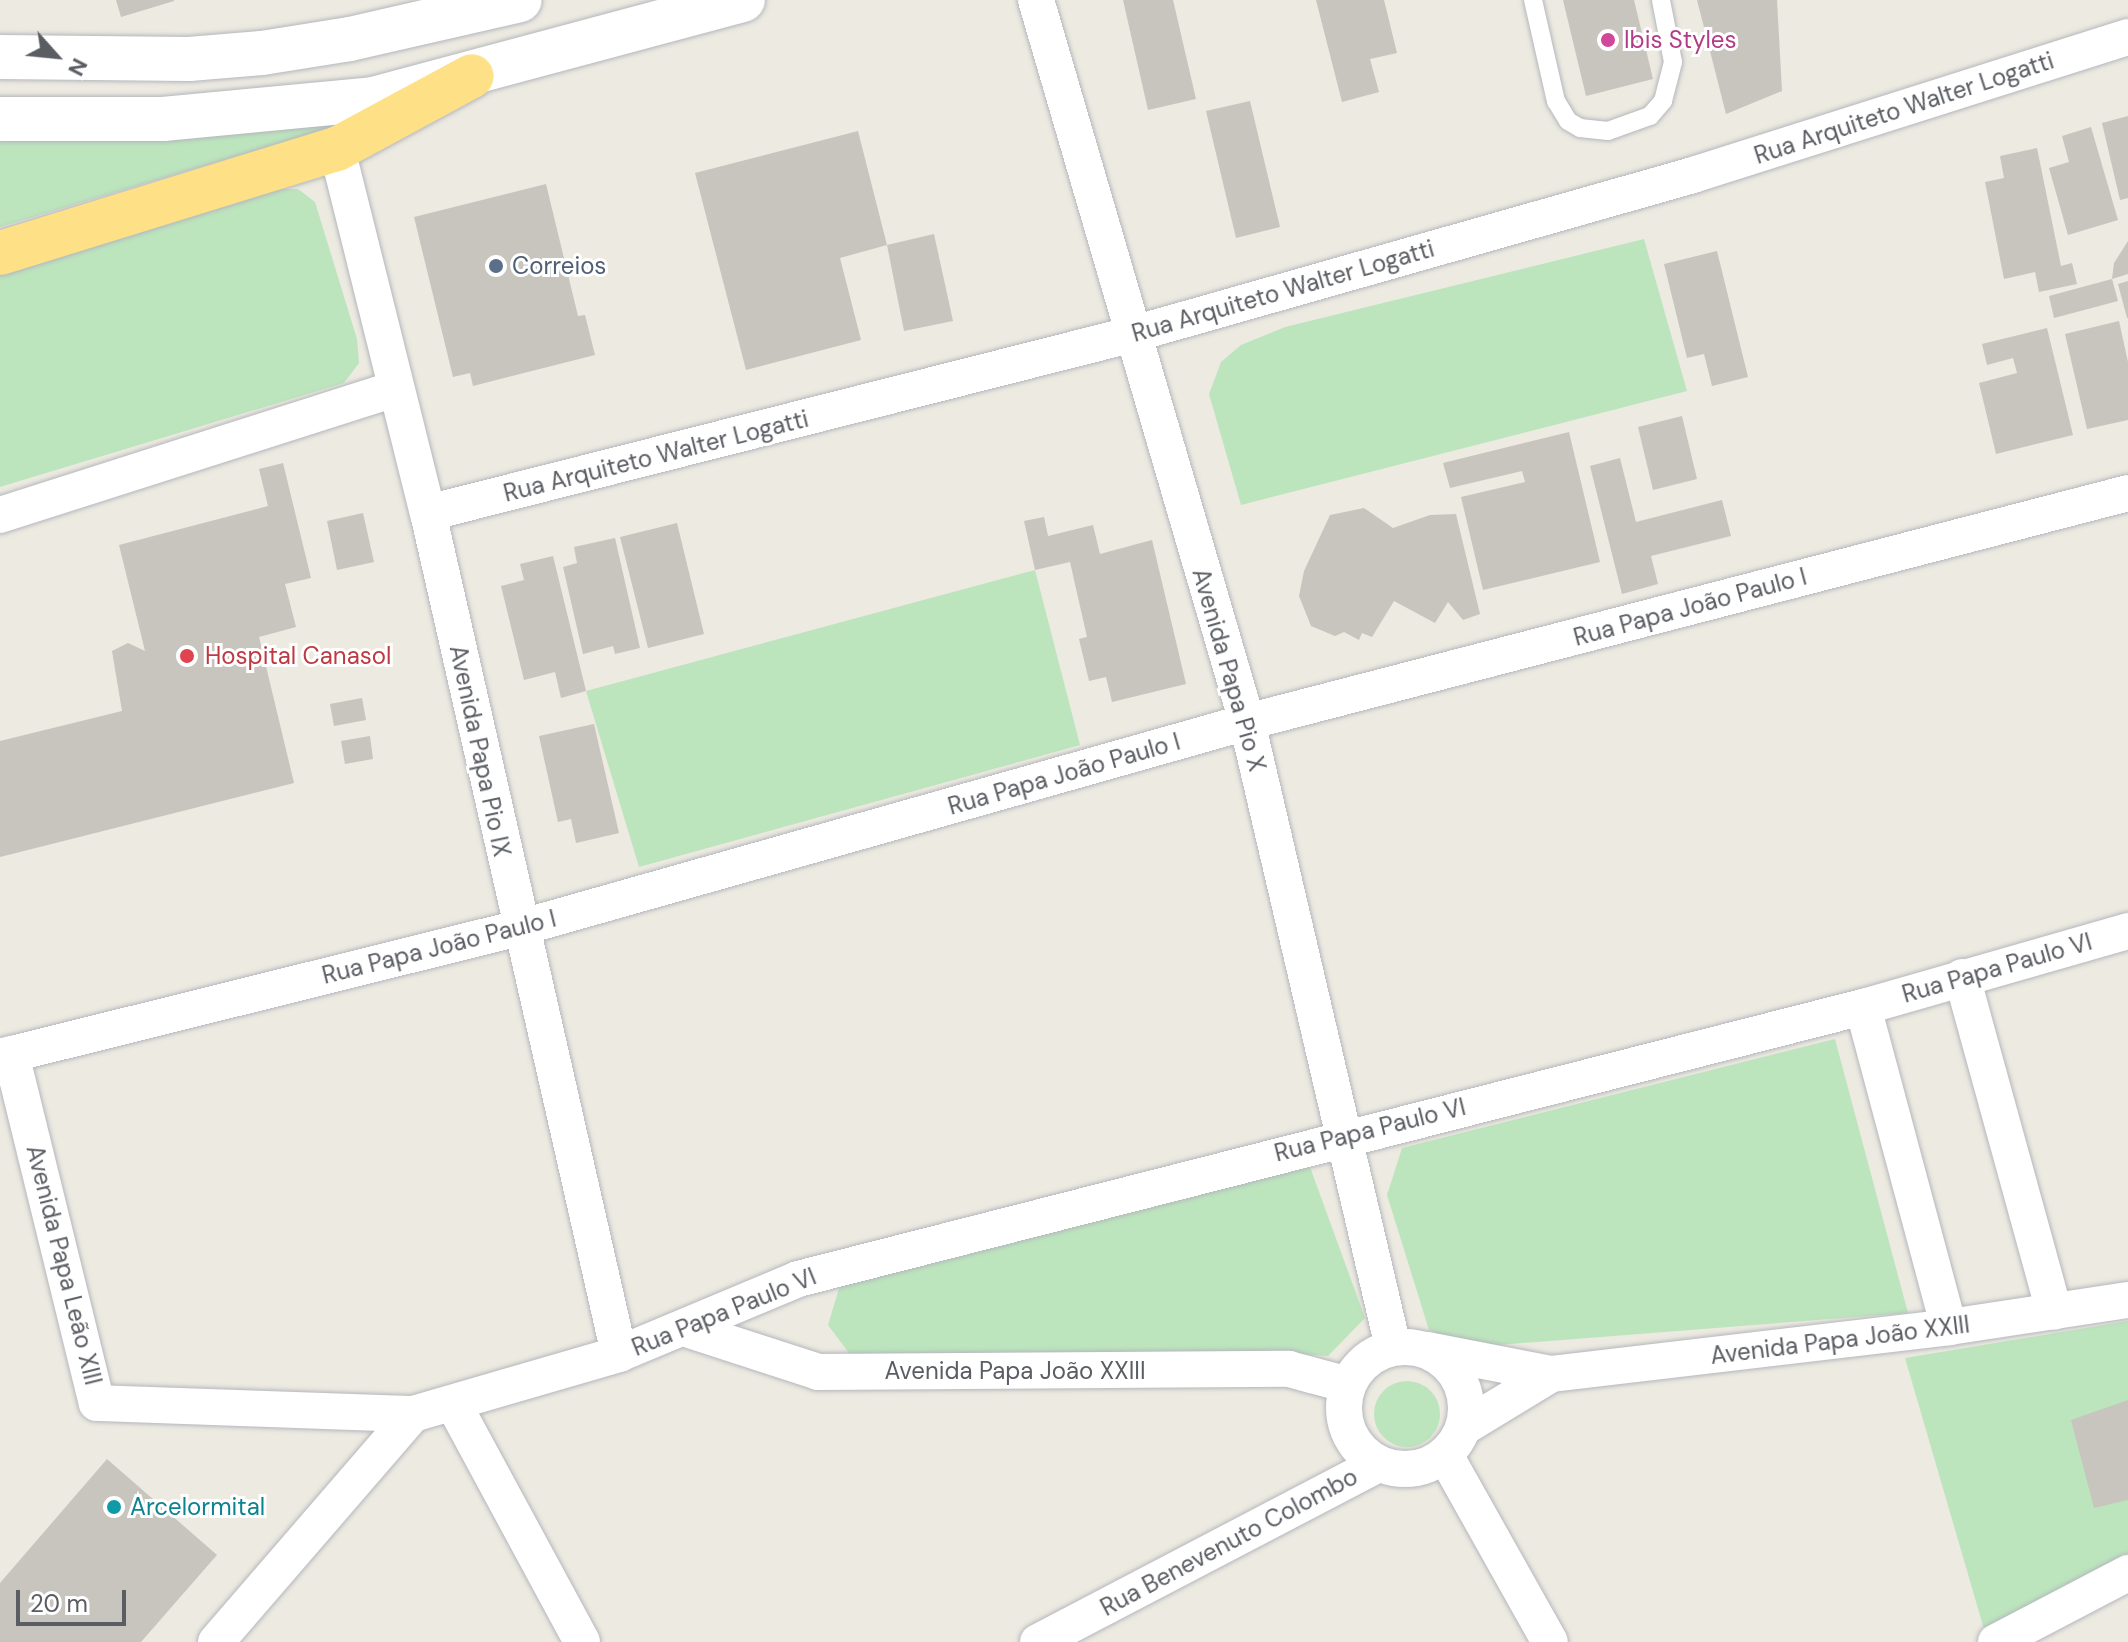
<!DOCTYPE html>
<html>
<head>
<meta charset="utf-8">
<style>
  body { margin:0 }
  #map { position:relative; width:2128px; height:1642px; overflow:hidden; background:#edeae1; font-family:"DM Sans",sans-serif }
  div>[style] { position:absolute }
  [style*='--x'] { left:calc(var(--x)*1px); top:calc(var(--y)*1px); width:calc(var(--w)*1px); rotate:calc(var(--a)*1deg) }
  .green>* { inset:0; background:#bce5bd }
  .round { border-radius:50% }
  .building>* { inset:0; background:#c8c4be }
  .roads { filter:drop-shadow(0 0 2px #b4b7bc) drop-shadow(0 0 2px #b4b7bc) }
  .service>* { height:18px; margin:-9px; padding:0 9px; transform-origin:9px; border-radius:9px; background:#fff }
  .minor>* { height:36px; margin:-18px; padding:0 18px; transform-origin:18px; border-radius:18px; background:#fff }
  .minor>.ring { margin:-18px; padding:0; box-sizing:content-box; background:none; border:36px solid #fff; border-radius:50% }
  .secondary>* { height:44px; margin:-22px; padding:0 22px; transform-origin:22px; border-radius:22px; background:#fff }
  .motorway>* { height:44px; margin:-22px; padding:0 22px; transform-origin:22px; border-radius:22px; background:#fee087 }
  .dots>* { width:22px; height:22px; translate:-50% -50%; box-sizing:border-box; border:4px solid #fff; border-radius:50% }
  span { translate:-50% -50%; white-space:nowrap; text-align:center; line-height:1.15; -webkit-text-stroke:6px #fff; paint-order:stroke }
  .hotel-label { font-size:24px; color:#b23c85 }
  .left { translate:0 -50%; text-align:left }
  .street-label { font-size:24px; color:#5a5d62 }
  .service-label { font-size:24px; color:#4e5e75 }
  .health-label { font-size:24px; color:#be3a42 }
  .culture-label { font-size:24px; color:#0d838f }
  .north { position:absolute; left:16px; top:16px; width:80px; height:80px; -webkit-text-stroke:6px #fff; paint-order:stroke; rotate:117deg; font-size:22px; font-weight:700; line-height:32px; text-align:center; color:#5a5d62 }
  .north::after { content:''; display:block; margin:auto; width:28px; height:36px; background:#5a5d62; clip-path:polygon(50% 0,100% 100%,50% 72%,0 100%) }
  .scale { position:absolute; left:16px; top:1590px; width:110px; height:36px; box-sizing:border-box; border:4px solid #5a5d62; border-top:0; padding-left:10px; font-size:24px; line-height:28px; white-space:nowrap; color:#5a5d62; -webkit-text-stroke:6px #fff; paint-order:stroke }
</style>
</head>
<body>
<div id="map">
  <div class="green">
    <div style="clip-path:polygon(372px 116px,163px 178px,0 227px,0 131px)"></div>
    <div style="clip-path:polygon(269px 189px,298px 189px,315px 202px,357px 339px,359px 363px,344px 383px,0 487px,0 266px)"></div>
    <div style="clip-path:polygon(1644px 239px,1687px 391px,1241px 505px,1209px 394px,1221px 362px,1241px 345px,1285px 327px)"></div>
    <div style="clip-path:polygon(1035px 570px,1080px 745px,639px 867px,586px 691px)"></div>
    <div style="clip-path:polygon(1835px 1039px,1908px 1313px,1471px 1347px,1429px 1330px,1387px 1195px,1402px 1148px)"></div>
    <div style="clip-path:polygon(1310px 1167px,1365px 1318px,1328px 1356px,1265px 1351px,857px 1364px,828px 1325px,840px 1285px)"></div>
    <div style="clip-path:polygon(2128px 1321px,2128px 1559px,1986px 1636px,1905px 1358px)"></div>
    <div class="round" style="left:1374px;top:1381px;width:66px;height:66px"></div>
  </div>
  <div class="building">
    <div style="clip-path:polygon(116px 0,174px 0,174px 1px,121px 17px)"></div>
    <div style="clip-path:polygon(1123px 0,1173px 0,1196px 99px,1148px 110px)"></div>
    <div style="clip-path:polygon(1316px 0,1384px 0,1397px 53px,1370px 59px,1379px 92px,1342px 102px)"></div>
    <div style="clip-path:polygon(1563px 0,1634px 0,1653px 79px,1586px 96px)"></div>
    <div style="clip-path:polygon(1697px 0,1777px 0,1782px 91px,1726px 114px)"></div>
    <div style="clip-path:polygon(1250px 101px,1280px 227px,1236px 238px,1206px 111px)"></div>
    <div style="clip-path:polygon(2128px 116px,2128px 198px,2120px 200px,2102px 123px)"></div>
    <div style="clip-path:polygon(2091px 127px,2118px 220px,2068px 235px,2049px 168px,2069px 162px,2062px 136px)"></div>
    <div style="clip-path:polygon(858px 131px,887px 245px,840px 258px,861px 340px,746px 370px,695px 173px)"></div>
    <div style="clip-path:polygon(2037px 148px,2061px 266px,2072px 263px,2077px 284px,2039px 292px,2035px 272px,2004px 279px,1985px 182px,2004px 178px,2000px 156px)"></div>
    <div style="clip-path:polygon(546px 184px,578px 316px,585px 315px,595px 355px,473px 386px,470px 373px,453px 377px,414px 217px)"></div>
    <div style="clip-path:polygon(934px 234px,953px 321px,904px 331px,887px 245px)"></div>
    <div style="clip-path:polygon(2128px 241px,2128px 274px,2112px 279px,2118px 301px,2054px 318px,2049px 296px,2112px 279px,2114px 263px)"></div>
    <div style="clip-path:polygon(1717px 251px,1748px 377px,1712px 386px,1704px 354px,1687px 358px,1664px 264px)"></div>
    <div style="clip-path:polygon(2128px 281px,2128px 318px,2127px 318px,2118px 284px)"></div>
    <div style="clip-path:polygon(2119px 321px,2128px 362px,2128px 420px,2087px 429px,2065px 334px)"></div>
    <div style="clip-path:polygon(2047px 328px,2073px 435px,1996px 454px,1979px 383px,2017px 373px,2013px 358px,1987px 365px,1982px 344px)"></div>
    <div style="clip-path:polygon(1682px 416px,1697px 479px,1653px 490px,1638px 427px)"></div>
    <div style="clip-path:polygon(1569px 432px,1600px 562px,1483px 590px,1461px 497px,1525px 482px,1522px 471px,1450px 488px,1443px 463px)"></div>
    <div style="clip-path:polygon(1620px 458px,1636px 522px,1722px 500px,1731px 536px,1651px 556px,1658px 584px,1622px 594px,1590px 466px)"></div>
    <div style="clip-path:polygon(283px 463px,311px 578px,285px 584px,296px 627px,259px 637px,294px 783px,0 857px,0 741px,122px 711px,112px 651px,128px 643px,145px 651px,119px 545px,268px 506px,259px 469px)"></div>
    <div style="clip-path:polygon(1364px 508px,1393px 528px,1430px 515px,1456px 514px,1480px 614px,1463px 620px,1448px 602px,1435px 623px,1394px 601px,1372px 637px,1362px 633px,1359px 640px,1344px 632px,1335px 636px,1311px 626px,1299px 596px,1304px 571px,1330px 515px)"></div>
    <div style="clip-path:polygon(363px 513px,374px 562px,337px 570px,327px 521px)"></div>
    <div style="clip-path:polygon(1044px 517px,1048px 536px,1093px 525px,1100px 554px,1152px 540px,1186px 684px,1112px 702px,1106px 677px,1089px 681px,1079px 639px,1087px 637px,1070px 562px,1035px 570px,1024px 521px)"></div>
    <div style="clip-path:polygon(677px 523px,704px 634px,648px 648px,620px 537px)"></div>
    <div style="clip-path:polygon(615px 538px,640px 648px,615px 654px,613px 646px,583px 654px,563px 567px,577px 563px,574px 547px)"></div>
    <div style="clip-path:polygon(553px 556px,586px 691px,561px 698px,555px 672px,524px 680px,501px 586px,524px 580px,520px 564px)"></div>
    <div style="clip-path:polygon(362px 698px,366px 720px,334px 726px,330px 704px)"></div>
    <div style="clip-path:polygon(594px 724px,619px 833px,576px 843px,571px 819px,558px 822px,539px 736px)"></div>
    <div style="clip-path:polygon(370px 736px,373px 759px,345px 764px,341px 741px)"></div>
    <div style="clip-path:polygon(2128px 1400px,2128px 1500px,2094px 1508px,2071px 1420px)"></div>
    <div style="clip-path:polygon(107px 1459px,217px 1555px,141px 1642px,0 1642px,0 1583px)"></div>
  </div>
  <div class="roads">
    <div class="service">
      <div style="--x:1533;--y:0;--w:104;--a:77.2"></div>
      <div style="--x:1556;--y:101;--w:23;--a:59"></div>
      <div style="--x:1568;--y:121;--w:14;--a:30"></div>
      <div style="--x:1580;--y:128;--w:28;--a:6"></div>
      <div style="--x:1608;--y:131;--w:45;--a:-19.7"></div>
      <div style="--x:1650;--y:116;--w:20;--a:-49"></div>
      <div style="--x:1663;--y:101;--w:40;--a:-75.6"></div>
      <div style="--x:1673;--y:62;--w:63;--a:-101"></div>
    </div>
    <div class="minor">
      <div style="--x:1036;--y:0;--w:752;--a:73.71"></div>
      <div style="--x:1247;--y:722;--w:642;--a:76.85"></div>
      <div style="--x:337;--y:149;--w:375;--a:76"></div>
      <div style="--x:428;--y:513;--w:862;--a:77.2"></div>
      <div style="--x:428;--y:513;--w:724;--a:-14.23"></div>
      <div style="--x:1130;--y:335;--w:585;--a:-15.86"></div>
      <div style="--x:1693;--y:175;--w:456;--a:-17.6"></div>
      <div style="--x:0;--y:515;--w:414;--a:-17.7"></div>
      <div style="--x:1962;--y:977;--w:347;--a:74.6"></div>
      <div style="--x:1863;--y:1007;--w:331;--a:75"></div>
      <div style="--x:11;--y:1054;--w:359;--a:76.2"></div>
      <div style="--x:97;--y:1403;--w:316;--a:2"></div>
      <div style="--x:413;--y:1414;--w:215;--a:-16.2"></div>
      <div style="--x:619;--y:1354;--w:194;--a:-22.7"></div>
      <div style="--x:798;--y:1279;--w:1099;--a:-14.33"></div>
      <div style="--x:1863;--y:1007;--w:276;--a:-16"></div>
      <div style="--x:0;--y:1057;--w:535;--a:-13.96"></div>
      <div style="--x:519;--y:928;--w:757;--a:-15.8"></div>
      <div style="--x:1247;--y:722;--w:910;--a:-14.57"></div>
      <div style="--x:686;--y:1329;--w:139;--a:18"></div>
      <div style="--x:818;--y:1372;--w:471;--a:-0.4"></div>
      <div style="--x:1289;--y:1369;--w:61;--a:15.2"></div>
      <div class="ring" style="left:1344px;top:1347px;width:86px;height:86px"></div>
      <div style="--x:1427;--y:1350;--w:126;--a:11"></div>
      <div style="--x:1551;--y:1374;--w:401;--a:-6.7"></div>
      <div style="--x:1949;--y:1327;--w:181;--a:-8.6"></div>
      <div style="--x:454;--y:1405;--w:269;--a:61.6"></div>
      <div style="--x:1464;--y:1427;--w:102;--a:-31.3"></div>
      <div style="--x:1445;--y:1455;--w:214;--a:60.7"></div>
      <div style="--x:216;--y:1642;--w:301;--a:-49.2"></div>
      <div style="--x:1038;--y:1642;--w:384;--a:-27.6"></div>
      <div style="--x:1996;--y:1642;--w:149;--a:-27.6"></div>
    </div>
    <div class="secondary">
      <div style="--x:0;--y:57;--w:189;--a:0.6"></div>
      <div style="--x:189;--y:59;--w:73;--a:-4.7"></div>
      <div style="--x:262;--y:53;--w:89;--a:-9"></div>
      <div style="--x:350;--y:39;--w:174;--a:-12.9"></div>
      <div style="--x:0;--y:119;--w:163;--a:0"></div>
      <div style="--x:163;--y:119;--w:211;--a:-5.4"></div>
      <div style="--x:373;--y:99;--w:383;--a:-15"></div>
    </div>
    <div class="motorway">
      <div style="--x:0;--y:253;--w:353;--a:-17.2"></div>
      <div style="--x:337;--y:149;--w:153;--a:-28.4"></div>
    </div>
  </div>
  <div class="dots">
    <div style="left:1608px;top:40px;background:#d1479c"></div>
    <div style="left:496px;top:266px;background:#5c6f8a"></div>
    <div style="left:187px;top:656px;background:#e0444e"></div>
    <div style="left:114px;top:1507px;background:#0f9aa8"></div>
  </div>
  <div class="hotel-label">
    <span class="left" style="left:1624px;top:40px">Ibis Styles</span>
  </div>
  <div class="street-label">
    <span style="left:1904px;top:108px;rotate:-18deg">Rua Arquiteto Walter Logatti</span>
    <span style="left:1283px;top:291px;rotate:-16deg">Rua Arquiteto Walter Logatti</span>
    <span style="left:656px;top:456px;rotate:-14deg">Rua Arquiteto Walter Logatti</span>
    <span style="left:1690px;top:607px;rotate:-15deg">Rua Papa João Paulo I</span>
    <span style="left:1229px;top:670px;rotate:74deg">Avenida Papa Pio X</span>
    <span style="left:480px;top:751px;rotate:78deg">Avenida Papa Pio IX</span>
    <span style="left:1064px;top:774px;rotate:-16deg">Rua Papa João Paulo I</span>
    <span style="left:439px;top:947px;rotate:-14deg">Rua Papa João Paulo I</span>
    <span style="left:1997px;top:968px;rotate:-16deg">Rua Papa Paulo VI</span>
    <span style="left:1370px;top:1130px;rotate:-14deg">Rua Papa Paulo VI</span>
    <span style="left:64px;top:1265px;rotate:76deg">Avenida Papa Leão XIII</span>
    <span style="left:724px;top:1312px;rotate:-22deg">Rua Papa Paulo VI</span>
    <span style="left:1840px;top:1340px;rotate:-7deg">Avenida Papa João XXIII</span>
    <span style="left:1015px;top:1371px">Avenida Papa João XXIII</span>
    <span style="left:1229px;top:1542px;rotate:-28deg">Rua Benevenuto Colombo</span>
  </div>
  <div class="service-label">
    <span class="left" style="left:512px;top:266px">Correios</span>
  </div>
  <div class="health-label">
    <span class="left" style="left:205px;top:656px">Hospital Canasol</span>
  </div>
  <div class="culture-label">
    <span class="left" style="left:130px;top:1507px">Arcelormital</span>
  </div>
  <div class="north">N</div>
  <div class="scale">20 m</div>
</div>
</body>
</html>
